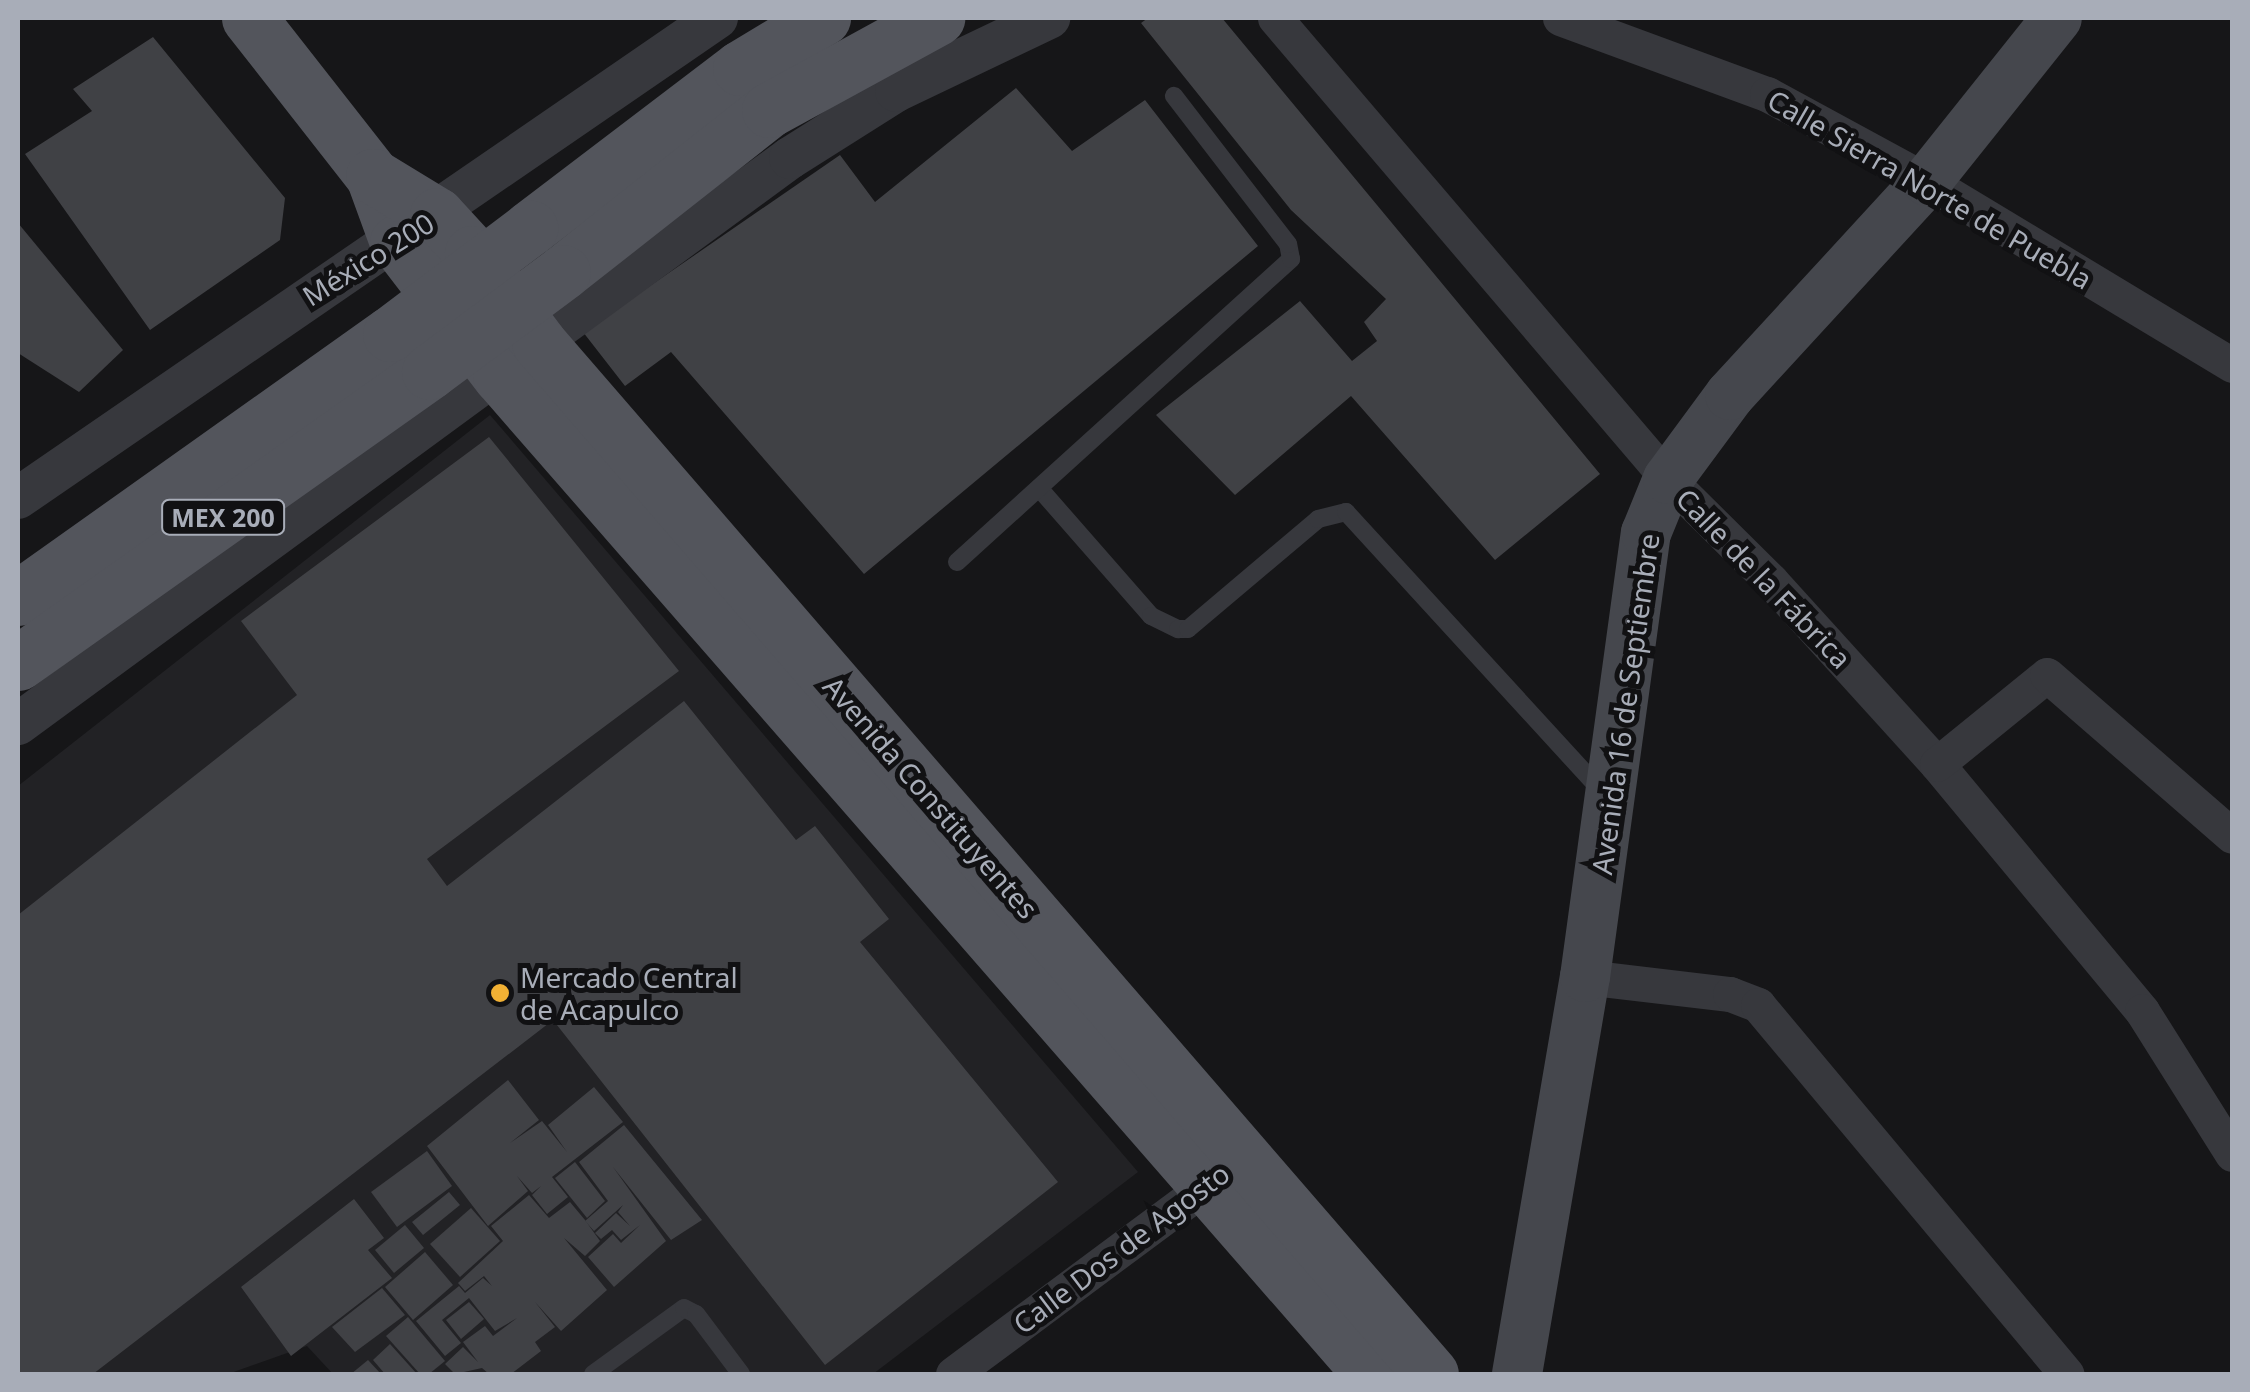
<!DOCTYPE html>
<html>
<head>
<meta charset="utf-8">
<style>
  body { margin:0 }
  #map { position:relative; width:2250px; height:1392px; overflow:hidden; background:#161618; font-family:"Noto Sans",sans-serif }
  div>[style] { position:absolute }
  [style*='--x'] { left:calc(var(--x)*1px); top:calc(var(--y)*1px); width:calc(var(--w)*1px); rotate:calc(var(--a)*1deg) }
  .built>* { inset:0; background:#222225 }
  .building>* { inset:0; background:#404145 }
  .service>* { height:18px; margin:-9px; padding:0 9px; transform-origin:9px; border-radius:9px; background:#37383d }
  .minor>* { height:35px; margin:-17.5px; padding:0 17.5px; transform-origin:17.5px; border-radius:17.5px; background:#37383d }
  .tertiary>* { height:42px; margin:-21px; padding:0 21px; transform-origin:21px; border-radius:21px; background:#37383d }
  .secondary>* { height:50px; margin:-25px; padding:0 25px; transform-origin:25px; border-radius:25px; background:#45474d }
  .primary>* { height:55px; margin:-27.5px; padding:0 27.5px; transform-origin:27.5px; border-radius:27.5px; background:#53555c }
  .primary-bridge>* { height:55px; margin:-27.5px; padding:0 27.5px; transform-origin:27.5px; border-radius:27.5px; background:#53555c }
  .dots>* { width:28px; height:28px; translate:-50% -50%; box-sizing:border-box; border:5px solid #111113; border-radius:50% }
  span { translate:-50% -50%; white-space:nowrap; text-align:center; line-height:1.15; -webkit-text-stroke:10px #111113; paint-order:stroke }
  .shield-label span { padding:2px 8px; background:#111113; border:2px solid; border-radius:8px; -webkit-text-stroke-width:0 }
  .shield-label { font-size:25px; color:#a8adb8; font-weight:700 }
  .street-label { font-size:28px; color:#a8adb8 }
  .poi-label { font-size:28px; color:#a8adb8 }
  .left { translate:0 -50%; text-align:left }
  .frame { position:absolute; inset:0; border:20px solid #a8adb8; pointer-events:none }
</style>
</head>
<body>
<div id="map">
  <div class="built">
    <div style="clip-path:polygon(490px 415px,1138px 1172px,873px 1374px,333px 1374px,307px 1346px,228px 1374px,18px 1374px,18px 786px)"></div>
  </div>
  <div class="building">
    <div style="clip-path:polygon(1148px 18px,1222px 18px,1600px 474px,1495px 560px,1351px 396px,1235px 495px,1156px 415px,1300px 301px,1352px 361px,1377px 341px,1364px 322px,1386px 299px,1291px 210px,1141px 23px)"></div>
    <div style="clip-path:polygon(153px 37px,285px 198px,280px 240px,150px 330px,25px 154px,92px 111px,73px 89px)"></div>
    <div style="clip-path:polygon(1016px 88px,1072px 151px,1145px 100px,1258px 246px,864px 574px,671px 352px,625px 386px,583px 332px,840px 155px,875px 202px)"></div>
    <div style="clip-path:polygon(18px 223px,123px 350px,79px 392px,18px 353px)"></div>
    <div style="clip-path:polygon(489px 437px,679px 671px,427px 859px,447px 886px,684px 701px,796px 840px,815px 826px,889px 919px,860px 942px,1058px 1182px,825px 1365px,553px 1020px,93px 1374px,18px 1374px,18px 915px,297px 695px,241px 621px)"></div>
    <div style="clip-path:polygon(508px 1080px,539px 1120px,510px 1143px,542px 1121px,567px 1152px,548px 1125px,594px 1087px,623px 1122px,552px 1177px,568px 1197px,547px 1214px,532px 1195px,541px 1186px,532px 1193px,517px 1176px,528px 1191px,488px 1226px,427px 1146px)"></div>
    <div style="clip-path:polygon(624px 1125px,702px 1220px,671px 1240px,613px 1167px,666px 1241px,614px 1287px,588px 1257px,613px 1234px,621px 1243px,640px 1225px,621px 1240px,612px 1230px,601px 1239px,595px 1233px,616px 1213px,630px 1226px,618px 1212px,623px 1205px,594px 1231px,585px 1221px,608px 1201px,579px 1162px)"></div>
    <div style="clip-path:polygon(427px 1151px,452px 1186px,397px 1227px,371px 1192px)"></div>
    <div style="clip-path:polygon(575px 1162px,605px 1201px,587px 1218px,555px 1178px)"></div>
    <div style="clip-path:polygon(449px 1192px,460px 1205px,423px 1235px,412px 1222px)"></div>
    <div style="clip-path:polygon(529px 1195px,549px 1218px,570px 1202px,585px 1220px,600px 1241px,585px 1256px,564px 1238px,607px 1290px,561px 1331px,535px 1302px,555px 1327px,535px 1342px,541px 1351px,511px 1374px,489px 1374px,482px 1368px,455px 1374px,445px 1364px,463px 1347px,478px 1362px,463px 1342px,485px 1326px,493px 1336px,517px 1318px,495px 1331px,469px 1298px,442px 1320px,461px 1343px,445px 1356px,416px 1321px,459px 1286px,465px 1293px,483px 1278px,492px 1286px,484px 1276px,465px 1291px,458px 1283px,503px 1241px,491px 1226px)"></div>
    <div style="clip-path:polygon(354px 1199px,384px 1238px,368px 1250px,392px 1278px,291px 1356px,241px 1287px)"></div>
    <div style="clip-path:polygon(471px 1208px,500px 1241px,460px 1277px,430px 1244px)"></div>
    <div style="clip-path:polygon(405px 1225px,424px 1248px,394px 1273px,375px 1250px)"></div>
    <div style="clip-path:polygon(425px 1252px,453px 1285px,413px 1320px,385px 1287px)"></div>
    <div style="clip-path:polygon(382px 1288px,405px 1315px,355px 1352px,332px 1327px)"></div>
    <div style="clip-path:polygon(469px 1302px,484px 1319px,461px 1339px,446px 1320px)"></div>
    <div style="clip-path:polygon(408px 1317px,445px 1361px,429px 1374px,420px 1374px,386px 1336px)"></div>
    <div style="clip-path:polygon(390px 1344px,417px 1374px,385px 1374px,373px 1360px)"></div>
    <div style="clip-path:polygon(368px 1360px,381px 1374px,351px 1374px)"></div>
  </div>
  <div class="service">
    <div style="--x:1039;--y:488;--w:170;--a:48.8"></div>
    <div style="--x:1151;--y:616;--w:30;--a:26"></div>
    <div style="--x:1178;--y:629;--w:10;--a:0"></div>
    <div style="--x:1188;--y:629;--w:170;--a:-40.2"></div>
    <div style="--x:1318;--y:519;--w:29;--a:-14"></div>
    <div style="--x:1346;--y:512;--w:377;--a:47.5"></div>
    <div style="--x:957;--y:562;--w:451;--a:-42.2"></div>
    <div style="--x:1291;--y:259;--w:15;--a:-101"></div>
    <div style="--x:1288;--y:244;--w:187;--a:-127.6"></div>
    <div style="--x:593;--y:1374;--w:112;--a:-36"></div>
    <div style="--x:684;--y:1308;--w:13;--a:27"></div>
    <div style="--x:696;--y:1314;--w:75;--a:53.1"></div>
  </div>
  <div class="minor">
    <div style="--x:1275;--y:18;--w:606;--a:49.55"></div>
    <div style="--x:1668;--y:479;--w:145;--a:44.7"></div>
    <div style="--x:1771;--y:581;--w:247;--a:47.8"></div>
    <div style="--x:1937;--y:764;--w:321;--a:50.3"></div>
    <div style="--x:2142;--y:1011;--w:169;--a:57.8"></div>
    <div style="--x:1560;--y:18;--w:221;--a:20.2"></div>
    <div style="--x:1767;--y:94;--w:182;--a:28.5"></div>
    <div style="--x:1927;--y:181;--w:356;--a:31.1"></div>
    <div style="--x:1937;--y:764;--w:141;--a:-39"></div>
    <div style="--x:2047;--y:675;--w:245;--a:41"></div>
    <div style="--x:1585;--y:977;--w:146;--a:6.7"></div>
    <div style="--x:1730;--y:994;--w:30;--a:21"></div>
    <div style="--x:1758;--y:1005;--w:481;--a:50.1"></div>
    <div style="--x:953;--y:1374;--w:334;--a:-36.6"></div>
  </div>
  <div class="tertiary">
    <div style="--x:18;--y:498;--w:848;--a:-34.48"></div>
    <div style="--x:18;--y:724;--w:957;--a:-36.25"></div>
    <div style="--x:790;--y:158;--w:125;--a:-32.3"></div>
    <div style="--x:896;--y:91;--w:170;--a:-25.5"></div>
  </div>
  <div class="secondary">
    <div style="--x:1517;--y:1374;--w:403;--a:-80.3"></div>
    <div style="--x:1585;--y:977;--w:448;--a:-82.2"></div>
    <div style="--x:1646;--y:533;--w:58;--a:-67.8"></div>
    <div style="--x:1668;--y:479;--w:104;--a:-53.6"></div>
    <div style="--x:1730;--y:395;--w:291;--a:-47.4"></div>
    <div style="--x:1927;--y:181;--w:208;--a:-51.4"></div>
  </div>
  <div class="primary">
    <div style="--x:249;--y:18;--w:201;--a:51.9"></div>
    <div style="--x:373;--y:176;--w:70;--a:70"></div>
    <div style="--x:397;--y:242;--w:169;--a:52.5"></div>
    <div style="--x:500;--y:376;--w:1325;--a:48.89"></div>
    <div style="--x:373;--y:176;--w:75;--a:31.4"></div>
    <div style="--x:437;--y:215;--w:52;--a:47.4"></div>
    <div style="--x:472;--y:253;--w:112;--a:53.3"></div>
    <div style="--x:539;--y:343;--w:1363;--a:49.13"></div>
    <div style="--x:530;--y:228;--w:264;--a:-37.3"></div>
    <div style="--x:740;--y:68;--w:97;--a:-31.1"></div>
    <div style="--x:563;--y:272;--w:262;--a:-38.2"></div>
    <div style="--x:769;--y:110;--w:192;--a:-28.7"></div>
    <div style="--x:18;--y:598;--w:456;--a:-35.4"></div>
    <div style="--x:18;--y:663;--w:504;--a:-35.3"></div>
  </div>
  <div class="primary-bridge">
    <div style="--x:390;--y:334;--w:176;--a:-37.1"></div>
    <div style="--x:429;--y:372;--w:167;--a:-36.7"></div>
  </div>
  <div class="dots">
    <div style="left:500px;top:993px;background:#f2b134"></div>
  </div>
  <div class="shield-label">
    <span style="left:223px;top:517px">MEX 200</span>
  </div>
  <div class="street-label">
    <span style="left:1930px;top:189px;rotate:30deg">Calle Sierra Norte de Puebla</span>
    <span style="left:368px;top:259px;rotate:-32deg">México 200</span>
    <span style="left:1764px;top:578px;rotate:46deg">Calle de la Fábrica</span>
    <span style="left:1625px;top:704px;rotate:-82deg">Avenida 16 de Septiembre</span>
    <span style="left:931px;top:797px;rotate:49deg">Avenida Constituyentes</span>
    <span style="left:1121px;top:1248px;rotate:-37deg">Calle Dos de Agosto</span>
  </div>
  <div class="poi-label">
    <span class="left" style="left:520px;top:993px">Mercado Central<br>de Acapulco</span>
  </div>
  <div class="frame"></div>
</div>
</body>
</html>
